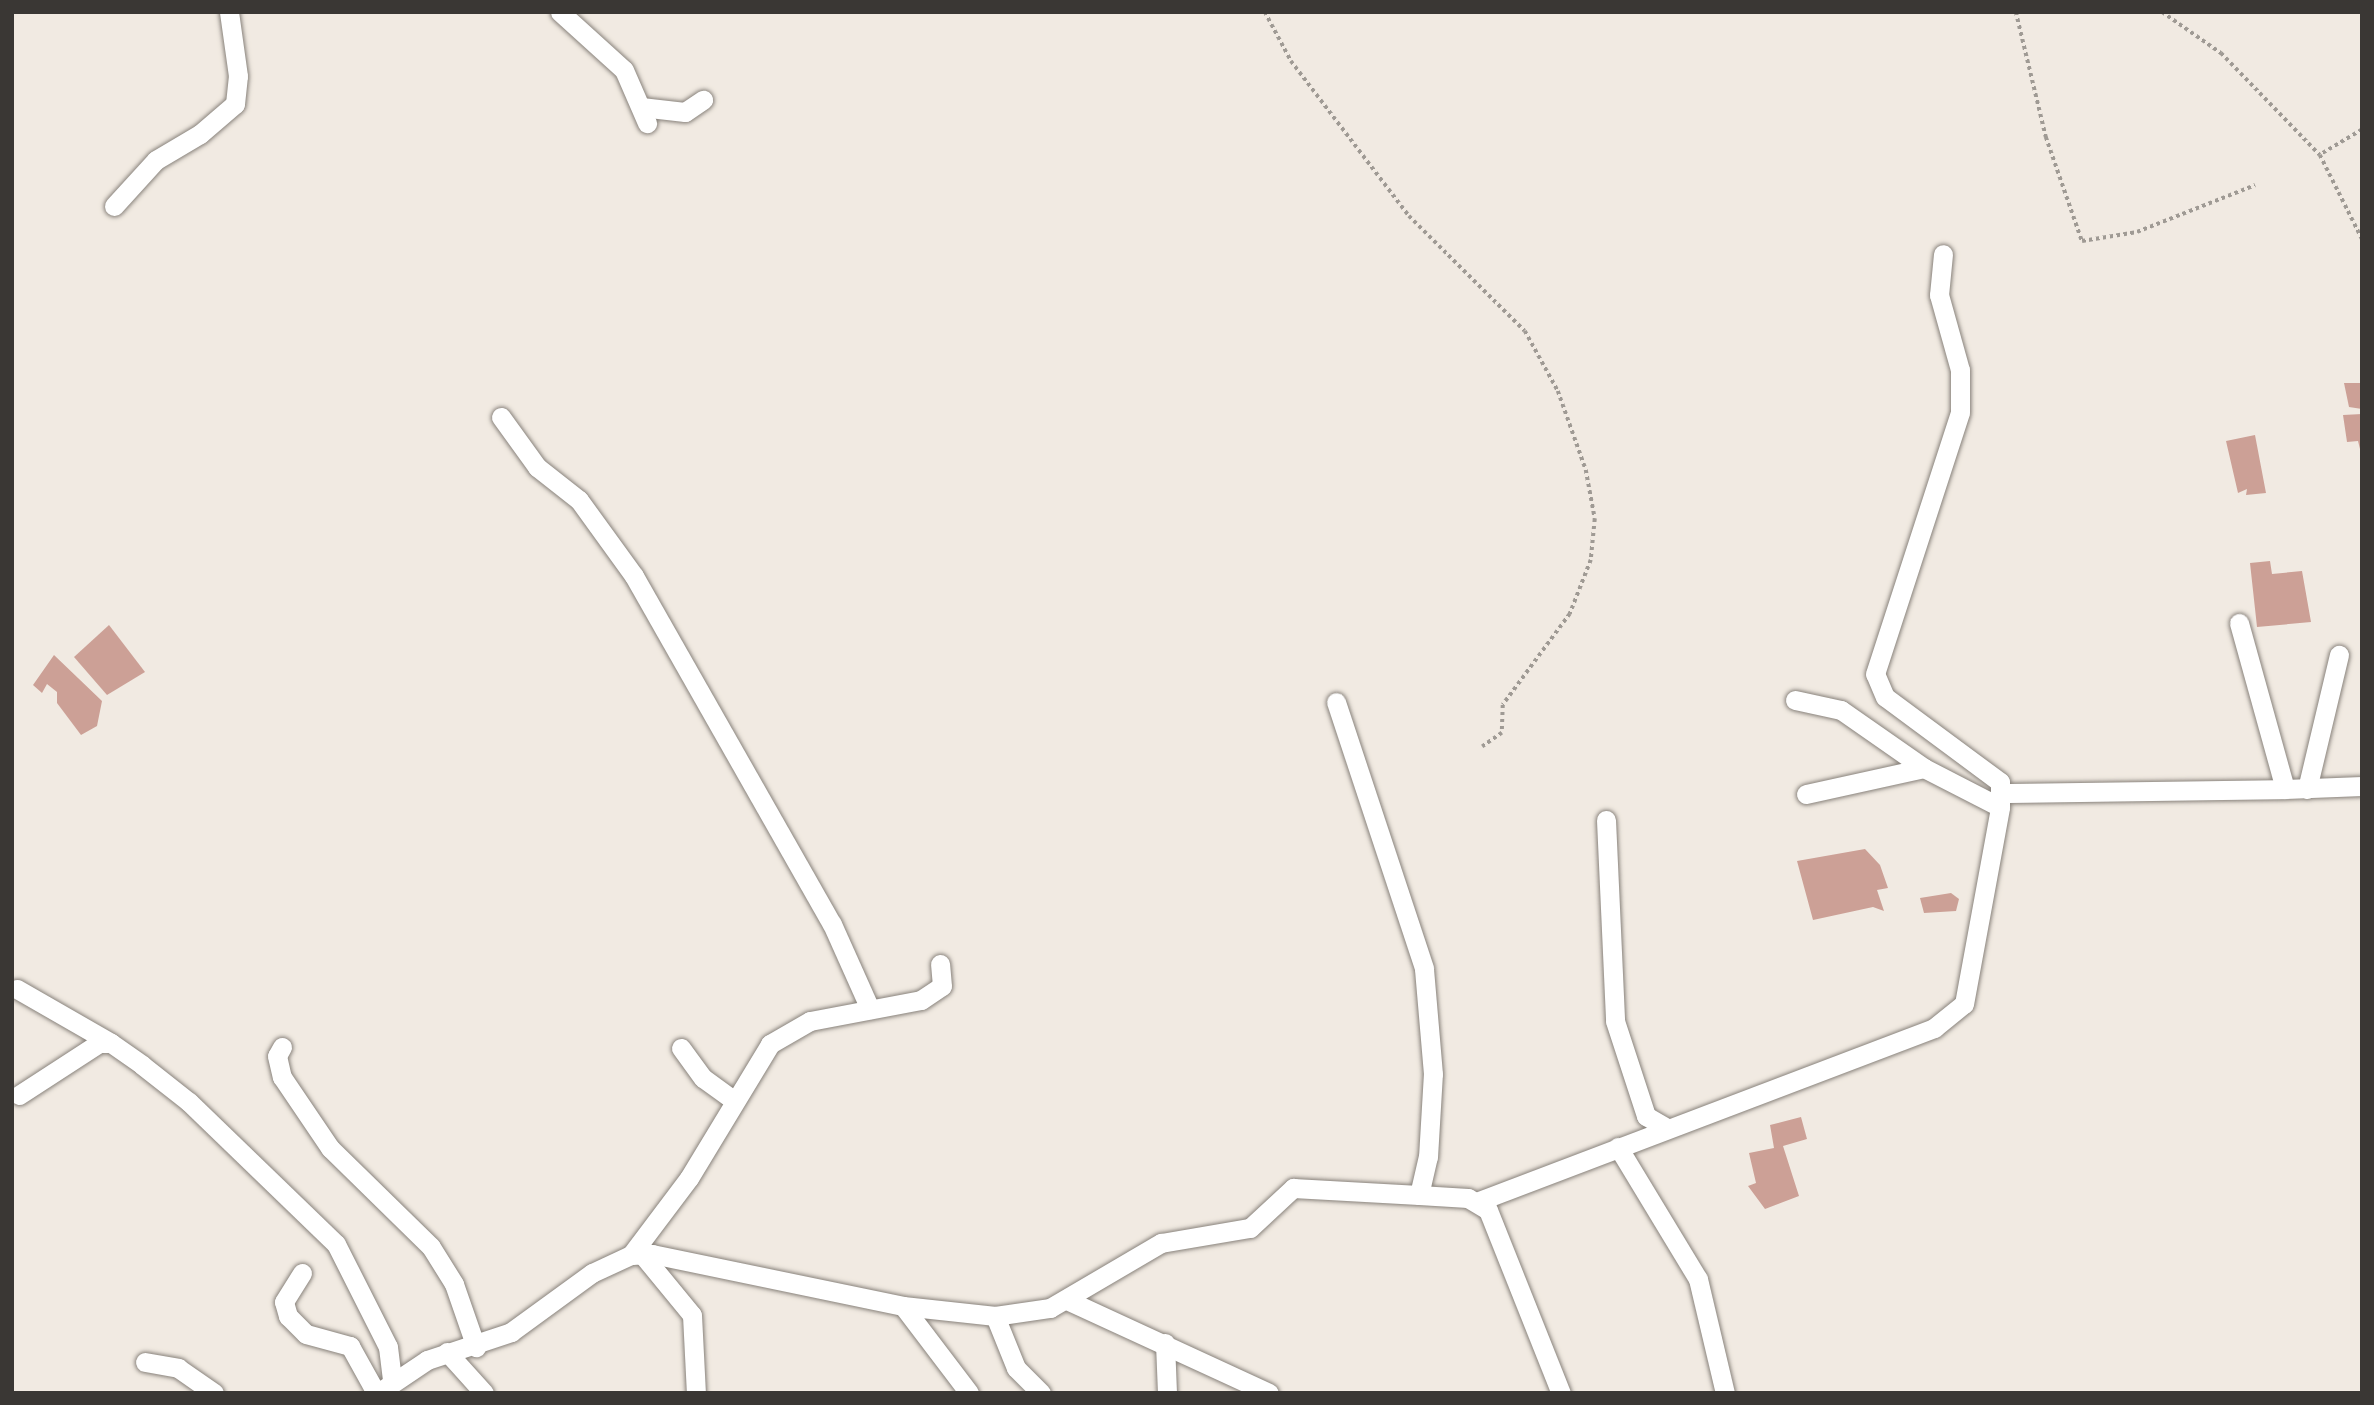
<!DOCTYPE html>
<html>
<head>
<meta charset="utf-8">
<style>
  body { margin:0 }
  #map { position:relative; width:2374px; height:1405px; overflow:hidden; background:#f1eae2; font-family:"Varela Round",sans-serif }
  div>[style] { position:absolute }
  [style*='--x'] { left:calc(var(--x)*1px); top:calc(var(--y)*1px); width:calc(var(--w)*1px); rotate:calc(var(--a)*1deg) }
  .building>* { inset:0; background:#cca096 }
  .path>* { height:3.5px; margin-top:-1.75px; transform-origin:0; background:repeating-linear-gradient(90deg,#9f9a94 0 3.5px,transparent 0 7px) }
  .roads { filter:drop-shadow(0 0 2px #88827b) drop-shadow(0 0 2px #88827b) }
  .minor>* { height:19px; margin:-9.5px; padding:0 9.5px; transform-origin:9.5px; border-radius:9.5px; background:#fff }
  span { translate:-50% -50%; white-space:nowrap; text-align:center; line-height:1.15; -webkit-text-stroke:5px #fff; paint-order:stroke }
  .frame { position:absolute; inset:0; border:14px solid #3a3734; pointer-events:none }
</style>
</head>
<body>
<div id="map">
  <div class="building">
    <div style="clip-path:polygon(2344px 383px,2362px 383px,2362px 409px,2349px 407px)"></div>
    <div style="clip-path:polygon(2362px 414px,2362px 457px,2358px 441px,2347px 442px,2343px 415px)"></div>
    <div style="clip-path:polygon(2255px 435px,2266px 493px,2246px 495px,2247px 489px,2238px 493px,2226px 441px)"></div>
    <div style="clip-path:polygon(2270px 561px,2272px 574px,2302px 571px,2311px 622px,2257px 627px,2250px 563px)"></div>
    <div style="clip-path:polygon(109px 625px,145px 672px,107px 695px,74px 657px)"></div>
    <div style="clip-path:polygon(54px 655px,102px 701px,97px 726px,81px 735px,57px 703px,57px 692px,47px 684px,42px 693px,33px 685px)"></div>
    <div style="clip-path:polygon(1865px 849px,1880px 865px,1888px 888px,1877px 890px,1884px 911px,1873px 907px,1813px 920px,1797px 861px)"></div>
    <div style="clip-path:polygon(1951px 893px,1959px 899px,1956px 911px,1924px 913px,1920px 898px)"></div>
    <div style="clip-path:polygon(1801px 1117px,1807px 1139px,1783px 1146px,1799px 1196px,1765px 1209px,1748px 1186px,1756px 1183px,1749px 1153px,1774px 1148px,1770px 1125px)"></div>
  </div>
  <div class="path">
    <div style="--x:1265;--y:12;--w:55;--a:62"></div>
    <div style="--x:1291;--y:61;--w:195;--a:52.7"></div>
    <div style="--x:1409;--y:216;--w:163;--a:44.8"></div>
    <div style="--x:1525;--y:331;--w:68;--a:61.2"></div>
    <div style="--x:1558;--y:391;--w:84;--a:70.5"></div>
    <div style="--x:1586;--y:470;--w:50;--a:79.6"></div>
    <div style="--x:1595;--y:519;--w:41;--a:95.6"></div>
    <div style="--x:1591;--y:560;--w:58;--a:111.3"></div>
    <div style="--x:1570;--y:614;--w:113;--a:126.4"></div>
    <div style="--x:1503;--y:705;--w:28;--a:92"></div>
    <div style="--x:1502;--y:733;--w:24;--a:145"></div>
    <div style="--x:2016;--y:12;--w:129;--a:76.5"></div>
    <div style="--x:2046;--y:137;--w:110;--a:70.9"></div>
    <div style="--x:2082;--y:241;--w:56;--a:-9.3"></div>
    <div style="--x:2137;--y:232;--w:127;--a:-21.7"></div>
    <div style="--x:2162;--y:12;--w:72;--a:34.8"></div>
    <div style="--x:2221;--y:53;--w:142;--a:45.9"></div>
    <div style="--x:2362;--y:130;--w:49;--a:149.2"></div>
    <div style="--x:2320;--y:155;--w:94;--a:63.4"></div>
  </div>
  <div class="roads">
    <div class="minor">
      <div style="--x:560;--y:12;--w:86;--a:42.2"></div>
      <div style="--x:624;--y:70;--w:58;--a:66.5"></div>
      <div style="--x:641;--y:107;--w:44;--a:6.5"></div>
      <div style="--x:685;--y:112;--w:22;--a:-34"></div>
      <div style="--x:114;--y:206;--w:62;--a:-47.6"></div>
      <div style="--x:156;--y:160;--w:51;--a:-30.6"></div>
      <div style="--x:200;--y:134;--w:46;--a:-40.6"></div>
      <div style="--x:235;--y:104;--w:28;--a:-84"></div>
      <div style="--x:238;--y:76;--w:65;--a:-98"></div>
      <div style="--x:501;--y:417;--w:62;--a:54.2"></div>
      <div style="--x:537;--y:467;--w:53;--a:38.2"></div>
      <div style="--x:579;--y:500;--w:94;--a:54.1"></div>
      <div style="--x:634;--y:576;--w:400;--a:60.4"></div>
      <div style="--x:832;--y:924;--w:93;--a:65.9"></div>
      <div style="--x:2239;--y:623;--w:172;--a:74.5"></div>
      <div style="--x:2285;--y:789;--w:77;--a:-2.2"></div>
      <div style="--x:1795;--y:700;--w:47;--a:12.3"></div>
      <div style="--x:1841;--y:710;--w:101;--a:34.9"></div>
      <div style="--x:1924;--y:768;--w:85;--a:27.2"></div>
      <div style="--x:2307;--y:789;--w:138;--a:-76.6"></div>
      <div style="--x:2001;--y:793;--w:284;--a:-0.8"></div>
      <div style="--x:1806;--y:794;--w:121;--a:-12.4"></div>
      <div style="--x:1606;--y:820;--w:201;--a:87.4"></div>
      <div style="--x:1615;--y:1021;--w:100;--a:71.9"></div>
      <div style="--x:1646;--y:1116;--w:24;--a:30"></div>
      <div style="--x:17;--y:989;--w:108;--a:29.9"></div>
      <div style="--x:282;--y:1047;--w:10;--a:119"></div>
      <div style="--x:277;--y:1056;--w:22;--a:77"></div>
      <div style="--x:282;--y:1077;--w:86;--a:55.9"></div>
      <div style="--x:330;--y:1148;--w:141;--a:44.4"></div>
      <div style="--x:431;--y:1247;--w:44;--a:58.1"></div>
      <div style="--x:454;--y:1284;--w:67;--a:70.8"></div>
      <div style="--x:681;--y:1048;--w:37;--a:54"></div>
      <div style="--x:703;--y:1078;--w:39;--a:36"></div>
      <div style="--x:19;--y:1095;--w:95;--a:-33"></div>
      <div style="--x:99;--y:1043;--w:12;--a:0"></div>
      <div style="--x:111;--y:1043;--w:38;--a:35"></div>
      <div style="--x:142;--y:1065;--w:60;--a:38.2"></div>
      <div style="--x:189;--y:1102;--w:204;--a:44"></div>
      <div style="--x:336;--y:1244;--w:115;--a:63.2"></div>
      <div style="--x:388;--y:1347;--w:34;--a:83"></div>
      <div style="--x:1618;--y:1147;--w:154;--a:58.8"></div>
      <div style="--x:1698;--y:1279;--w:117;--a:76.7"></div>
      <div style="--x:1419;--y:1195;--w:49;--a:3.5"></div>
      <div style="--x:1468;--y:1198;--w:23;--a:31"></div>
      <div style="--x:1488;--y:1210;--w:197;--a:68.3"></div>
      <div style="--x:1479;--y:1201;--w:487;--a:-20.8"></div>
      <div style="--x:1934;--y:1028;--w:38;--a:-39"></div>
      <div style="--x:1964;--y:1004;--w:200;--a:-79.6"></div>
      <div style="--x:2000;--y:807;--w:25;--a:-90"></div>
      <div style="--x:2000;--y:782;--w:143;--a:-143.5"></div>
      <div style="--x:1885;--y:697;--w:25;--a:-113"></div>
      <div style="--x:1875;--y:674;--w:275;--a:-72"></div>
      <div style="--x:1960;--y:412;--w:42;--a:-90"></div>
      <div style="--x:1960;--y:370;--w:78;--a:-105.6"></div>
      <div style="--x:1939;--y:295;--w:41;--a:-84.4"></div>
      <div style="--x:641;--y:1253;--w:80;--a:50.6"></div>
      <div style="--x:692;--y:1315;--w:78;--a:87.1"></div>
      <div style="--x:631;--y:1255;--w:96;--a:-53"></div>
      <div style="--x:689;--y:1178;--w:157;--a:-58.8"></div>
      <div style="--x:770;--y:1044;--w:46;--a:-29.9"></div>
      <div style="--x:810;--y:1021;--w:113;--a:-10.7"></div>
      <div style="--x:921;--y:1000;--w:25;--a:-34"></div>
      <div style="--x:942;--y:986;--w:22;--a:-95"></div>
      <div style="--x:302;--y:1273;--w:34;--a:122"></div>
      <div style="--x:284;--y:1302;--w:15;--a:74"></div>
      <div style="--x:288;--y:1316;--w:25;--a:45"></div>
      <div style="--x:306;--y:1334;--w:46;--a:15.3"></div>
      <div style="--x:350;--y:1346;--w:54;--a:61"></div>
      <div style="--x:1067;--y:1300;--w:222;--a:24.7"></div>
      <div style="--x:903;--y:1306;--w:109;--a:52.8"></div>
      <div style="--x:995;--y:1316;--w:56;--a:68"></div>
      <div style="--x:1016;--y:1368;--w:35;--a:45"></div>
      <div style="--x:1165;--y:1343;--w:50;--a:87.7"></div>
      <div style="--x:447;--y:1352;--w:55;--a:47.9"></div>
      <div style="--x:145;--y:1362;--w:34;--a:10"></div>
      <div style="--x:178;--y:1368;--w:44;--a:34.8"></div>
      <div style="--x:378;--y:1393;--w:59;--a:-34"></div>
      <div style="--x:427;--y:1360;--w:89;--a:-18.4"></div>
      <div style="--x:511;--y:1332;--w:100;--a:-36.1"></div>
      <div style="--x:592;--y:1273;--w:43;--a:-24.8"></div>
      <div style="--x:631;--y:1255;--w:21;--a:-3"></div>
      <div style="--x:652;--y:1254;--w:256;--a:11.7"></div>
      <div style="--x:903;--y:1306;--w:93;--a:6.2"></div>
      <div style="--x:995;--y:1316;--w:56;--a:-8.3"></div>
      <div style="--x:1050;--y:1308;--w:129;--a:-30.4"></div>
      <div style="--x:1161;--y:1243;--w:90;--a:-9.6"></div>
      <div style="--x:1250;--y:1228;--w:59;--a:-42.9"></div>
      <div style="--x:1293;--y:1188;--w:126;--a:3.2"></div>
      <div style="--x:1419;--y:1195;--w:39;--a:-77"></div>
      <div style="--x:1428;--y:1157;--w:83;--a:-86.6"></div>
      <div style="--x:1433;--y:1074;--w:106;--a:-94.9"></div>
      <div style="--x:1424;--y:968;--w:280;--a:-108.3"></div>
    </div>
  </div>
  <div class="frame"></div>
</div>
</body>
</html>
